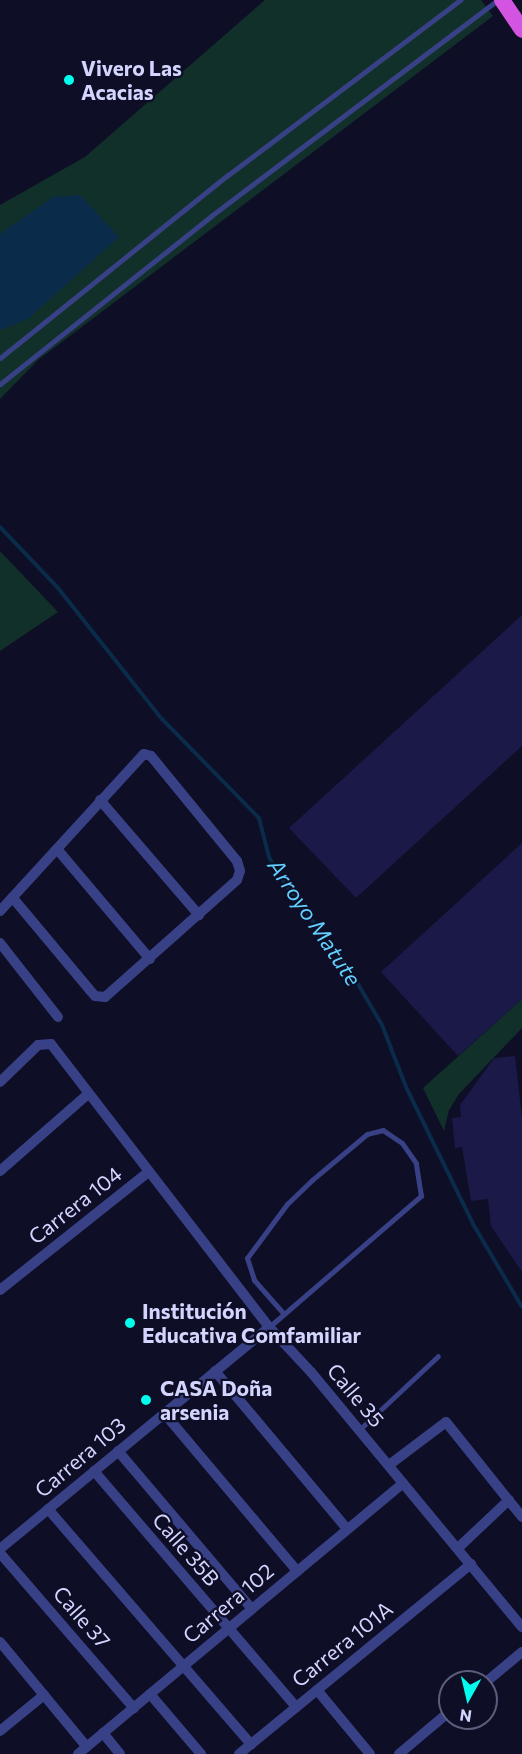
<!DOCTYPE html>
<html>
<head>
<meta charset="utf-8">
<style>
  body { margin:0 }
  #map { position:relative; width:522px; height:1754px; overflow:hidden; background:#0e0e26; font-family:Commissioner,sans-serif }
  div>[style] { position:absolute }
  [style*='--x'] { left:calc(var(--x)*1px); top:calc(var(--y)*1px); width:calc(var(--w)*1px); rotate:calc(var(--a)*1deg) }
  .green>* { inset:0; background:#11302a }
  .water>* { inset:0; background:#0a2b49 }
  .stream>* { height:4px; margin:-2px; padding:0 2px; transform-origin:2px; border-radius:2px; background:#0a2b49 }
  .building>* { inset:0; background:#1b1947 }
  .service>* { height:5px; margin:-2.5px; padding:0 2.5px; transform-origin:2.5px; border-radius:2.5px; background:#384186 }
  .minor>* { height:10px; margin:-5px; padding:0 5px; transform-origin:5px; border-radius:5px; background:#384186 }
  .trunk>* { height:16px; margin:-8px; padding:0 8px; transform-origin:8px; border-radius:8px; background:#d254e0 }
  .dots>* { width:16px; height:16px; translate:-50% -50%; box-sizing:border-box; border:3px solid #0e0e26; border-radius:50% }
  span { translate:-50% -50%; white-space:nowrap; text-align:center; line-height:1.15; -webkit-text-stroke:4.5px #0e0e26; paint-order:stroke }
  .poi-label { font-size:21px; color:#d3d5ff; font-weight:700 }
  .left { translate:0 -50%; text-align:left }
  .street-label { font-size:21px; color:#d3d5ff }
  .water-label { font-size:22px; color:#61d0ff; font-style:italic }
  .north { position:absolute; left:438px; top:1670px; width:60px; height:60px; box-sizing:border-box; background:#0e0e26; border:2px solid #5d5e7d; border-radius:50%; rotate:188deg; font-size:16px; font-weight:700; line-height:24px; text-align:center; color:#d3d5ff }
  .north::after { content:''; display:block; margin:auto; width:21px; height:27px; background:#00feee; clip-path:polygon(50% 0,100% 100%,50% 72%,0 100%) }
</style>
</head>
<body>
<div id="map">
  <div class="green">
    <div style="clip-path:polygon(265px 0,481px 0,493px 16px,38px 360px,0 399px,0 205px,85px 157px)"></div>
    <div style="clip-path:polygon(0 551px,58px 612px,0 651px)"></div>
    <div style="clip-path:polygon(522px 999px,522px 1028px,459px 1094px,449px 1110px,444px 1131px,423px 1088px)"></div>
  </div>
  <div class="water">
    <div style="clip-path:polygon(80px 195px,119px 237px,28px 319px,0 330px,0 234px,53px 197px)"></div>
  </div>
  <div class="stream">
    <div style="--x:0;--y:527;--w:84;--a:46.4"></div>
    <div style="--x:58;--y:588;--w:167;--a:51.6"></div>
    <div style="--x:162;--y:719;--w:139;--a:45.6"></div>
    <div style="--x:259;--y:818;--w:40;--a:75.6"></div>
    <div style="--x:269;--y:857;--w:19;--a:62"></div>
    <div style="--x:278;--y:874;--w:124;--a:53.5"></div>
    <div style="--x:352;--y:974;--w:59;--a:59.5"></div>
    <div style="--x:382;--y:1025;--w:66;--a:68.8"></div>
    <div style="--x:406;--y:1087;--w:153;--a:63.9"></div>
    <div style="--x:473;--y:1224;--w:96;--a:59.4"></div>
  </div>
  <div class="building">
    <div style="clip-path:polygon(522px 615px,522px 746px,356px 898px,289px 828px)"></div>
    <div style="clip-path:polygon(522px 843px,522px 999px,458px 1056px,381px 972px)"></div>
    <div style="clip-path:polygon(515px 1056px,522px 1118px,522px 1272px,491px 1226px,488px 1199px,471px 1201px,462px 1147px,455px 1148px,452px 1118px,461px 1117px,460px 1105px,494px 1058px)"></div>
  </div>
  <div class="service">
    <div style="--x:0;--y:358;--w:292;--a:-38.8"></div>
    <div style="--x:228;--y:175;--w:291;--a:-37"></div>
    <div style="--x:0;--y:384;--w:270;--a:-38.5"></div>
    <div style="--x:211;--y:216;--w:359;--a:-37"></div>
    <div style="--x:269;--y:1327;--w:201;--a:-40.8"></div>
    <div style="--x:421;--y:1196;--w:33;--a:-99"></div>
    <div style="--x:416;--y:1163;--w:24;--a:-125"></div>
    <div style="--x:402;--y:1143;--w:23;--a:-146"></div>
    <div style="--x:383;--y:1130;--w:16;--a:166"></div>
    <div style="--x:367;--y:1134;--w:72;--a:140.1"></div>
    <div style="--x:312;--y:1180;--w:35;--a:136"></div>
    <div style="--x:287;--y:1204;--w:67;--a:126.5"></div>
    <div style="--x:247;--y:1258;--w:23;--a:72"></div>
    <div style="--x:254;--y:1280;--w:45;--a:48.6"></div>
    <div style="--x:359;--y:1430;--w:108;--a:-43.1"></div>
  </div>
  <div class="minor">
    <div style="--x:100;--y:800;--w:152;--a:49.3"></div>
    <div style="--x:57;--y:849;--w:144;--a:49.8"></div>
    <div style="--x:0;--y:911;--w:213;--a:-47.5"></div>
    <div style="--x:144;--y:754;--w:7;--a:16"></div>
    <div style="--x:151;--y:756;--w:136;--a:50.7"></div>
    <div style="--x:237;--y:861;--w:10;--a:73"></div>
    <div style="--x:240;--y:871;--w:9;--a:108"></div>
    <div style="--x:237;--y:880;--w:176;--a:138.4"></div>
    <div style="--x:105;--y:997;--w:10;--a:-174"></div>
    <div style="--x:95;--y:996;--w:9;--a:-131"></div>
    <div style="--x:89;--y:989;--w:119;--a:-129.9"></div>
    <div style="--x:0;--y:943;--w:94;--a:51.9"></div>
    <div style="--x:0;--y:1082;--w:53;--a:-44.2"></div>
    <div style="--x:38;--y:1045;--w:13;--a:-4"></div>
    <div style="--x:51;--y:1044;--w:357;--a:52.4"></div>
    <div style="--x:269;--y:1327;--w:62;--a:47"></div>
    <div style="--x:311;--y:1372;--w:331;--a:50.4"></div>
    <div style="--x:0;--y:1171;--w:117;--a:-41.2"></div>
    <div style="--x:0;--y:1290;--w:188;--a:-38.5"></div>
    <div style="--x:215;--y:1371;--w:206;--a:50.1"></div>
    <div style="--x:164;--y:1413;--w:207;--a:49.9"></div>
    <div style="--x:118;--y:1451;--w:207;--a:49.7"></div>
    <div style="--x:389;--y:1465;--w:71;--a:-37"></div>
    <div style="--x:446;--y:1422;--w:122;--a:51.3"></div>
    <div style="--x:94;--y:1471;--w:311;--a:49.4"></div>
    <div style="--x:48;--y:1509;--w:311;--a:49.2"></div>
    <div style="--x:458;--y:1548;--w:70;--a:-43.3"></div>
    <div style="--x:0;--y:1549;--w:349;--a:-39.5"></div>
    <div style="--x:0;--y:1553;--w:205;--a:49.2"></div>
    <div style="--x:0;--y:1642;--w:136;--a:50.4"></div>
    <div style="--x:486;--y:1682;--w:47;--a:-39.8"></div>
    <div style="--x:317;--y:1690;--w:83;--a:50.4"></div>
    <div style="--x:150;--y:1694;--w:79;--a:49.6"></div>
    <div style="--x:0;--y:1731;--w:57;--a:-39.3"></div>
    <div style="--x:103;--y:1733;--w:27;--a:51"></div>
    <div style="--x:78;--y:1754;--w:423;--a:-39.8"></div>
    <div style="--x:239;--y:1754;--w:300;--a:-39.3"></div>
    <div style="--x:399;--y:1754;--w:67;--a:-40.1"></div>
  </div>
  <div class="trunk">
    <div style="--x:502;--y:0;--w:36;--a:56"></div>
  </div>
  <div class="dots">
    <div style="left:69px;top:80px;background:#00feee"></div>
    <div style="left:130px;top:1323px;background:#00feee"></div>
    <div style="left:146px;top:1400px;background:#00feee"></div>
  </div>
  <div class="poi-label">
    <span class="left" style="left:81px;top:80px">Vivero Las<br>Acacias</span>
    <span class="left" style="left:142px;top:1323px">Institución<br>Educativa Comfamiliar</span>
    <span class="left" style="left:160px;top:1400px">CASA Doña<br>arsenia</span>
  </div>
  <div class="street-label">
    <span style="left:75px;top:1205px;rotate:-38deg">Carrera 104</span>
    <span style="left:356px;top:1395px;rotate:50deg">Calle 35</span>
    <span style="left:80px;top:1457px;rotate:-40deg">Carrera 103</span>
    <span style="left:186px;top:1549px;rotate:49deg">Calle 35B</span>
    <span style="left:228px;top:1603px;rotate:-40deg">Carrera 102</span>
    <span style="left:82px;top:1617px;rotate:49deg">Calle 37</span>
    <span style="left:342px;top:1644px;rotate:-39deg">Carrera 101A</span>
  </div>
  <div class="water-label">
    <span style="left:315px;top:922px;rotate:56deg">Arroyo Matute</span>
  </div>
  <div class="north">N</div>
</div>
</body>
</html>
